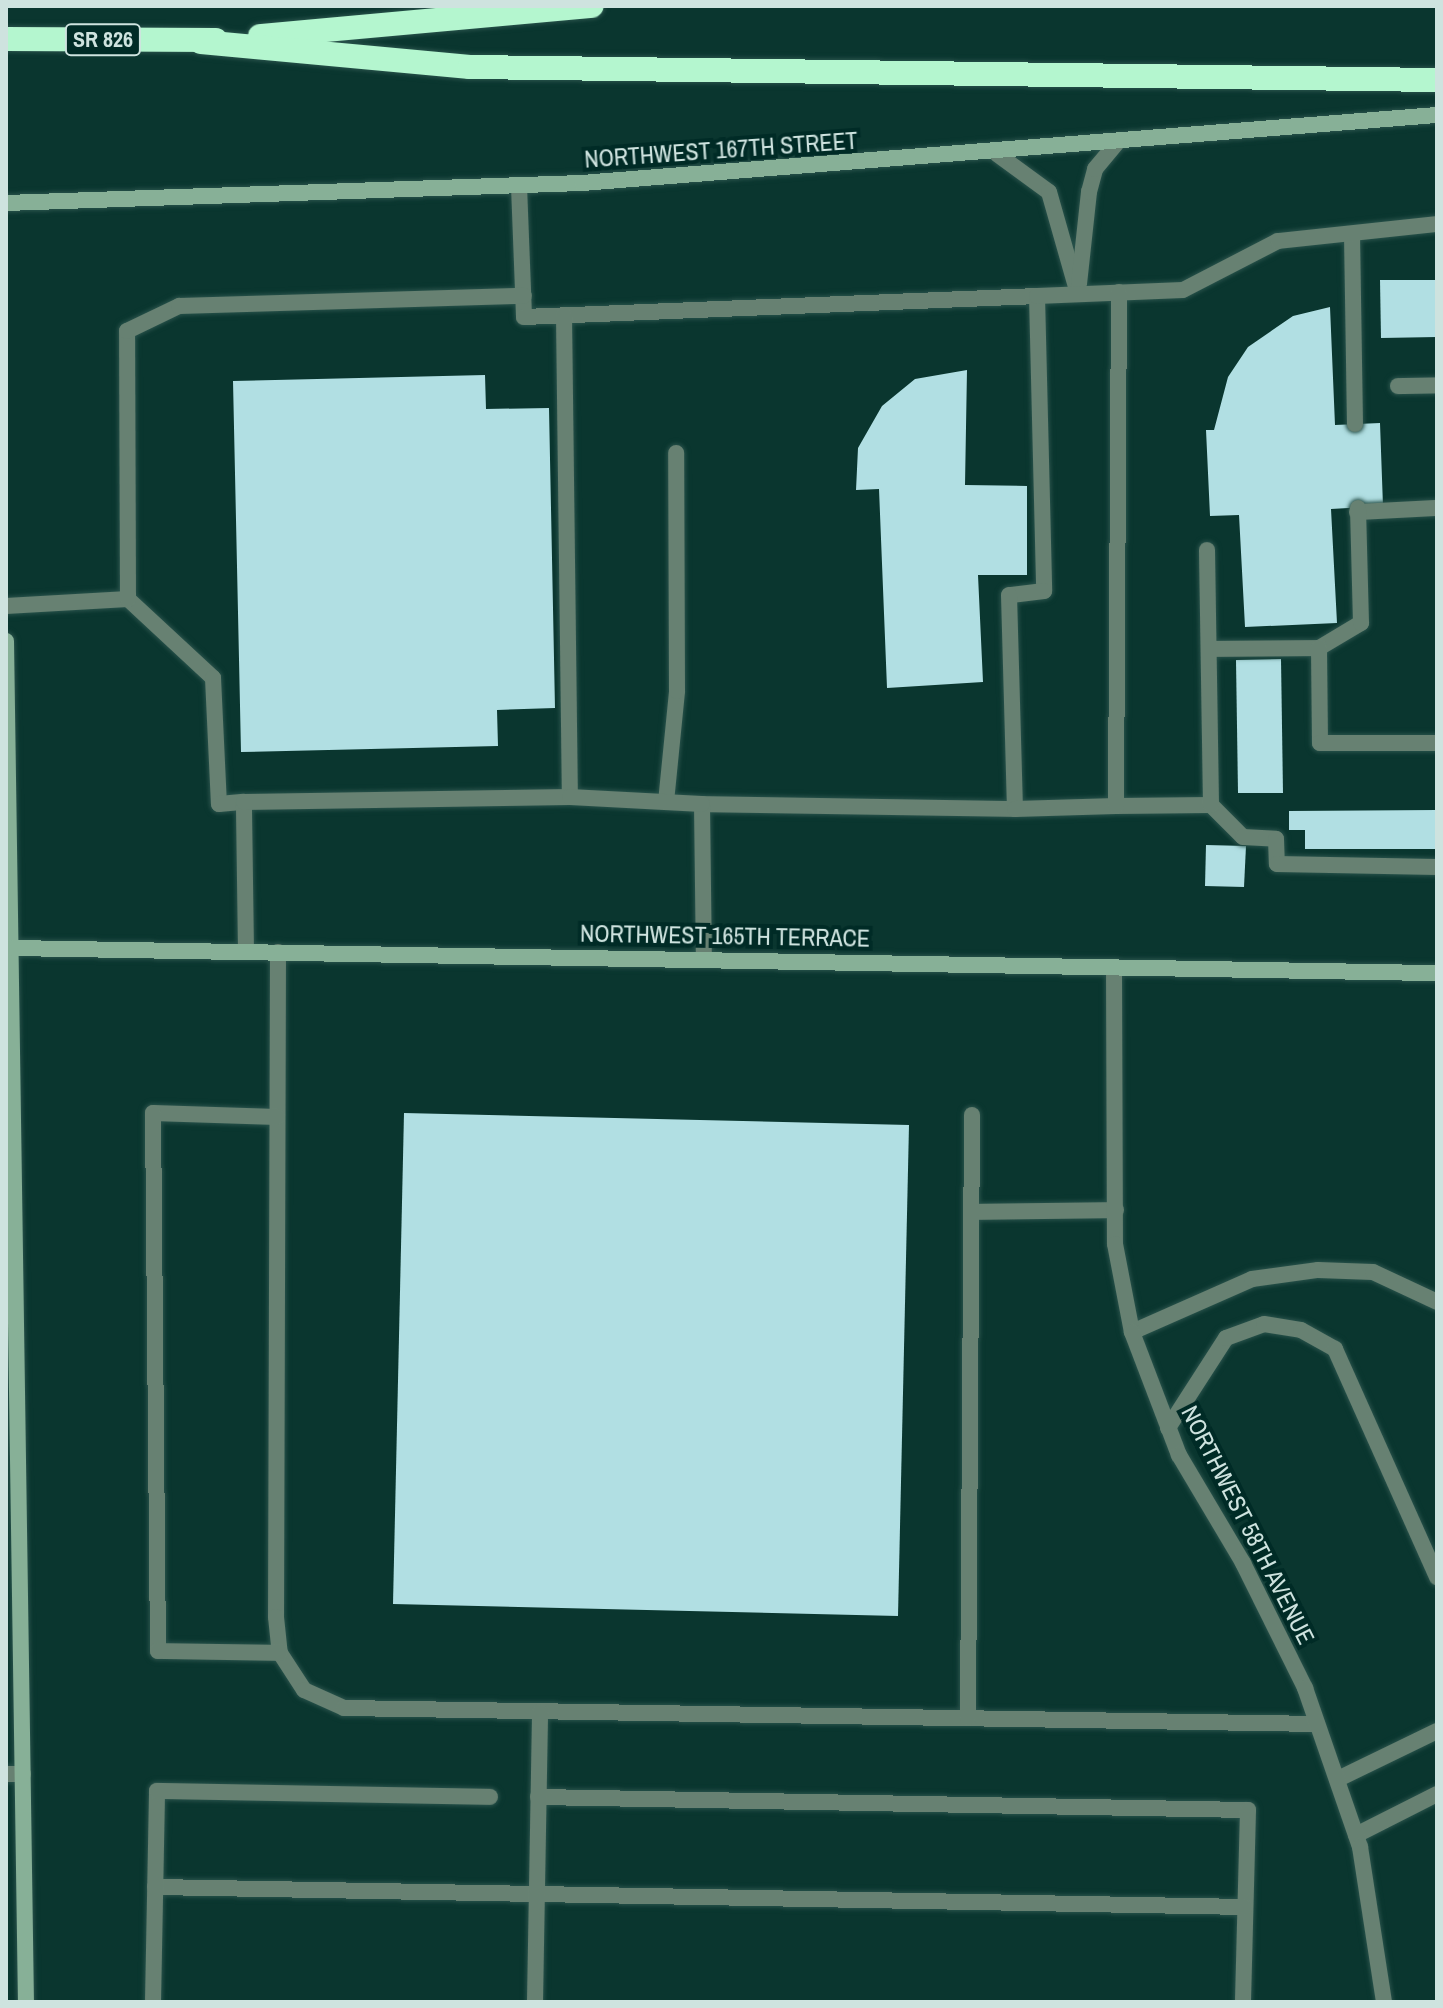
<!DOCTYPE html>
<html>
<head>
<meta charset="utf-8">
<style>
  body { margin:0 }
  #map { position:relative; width:1443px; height:2008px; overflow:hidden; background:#0a362f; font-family:"Archivo Narrow",sans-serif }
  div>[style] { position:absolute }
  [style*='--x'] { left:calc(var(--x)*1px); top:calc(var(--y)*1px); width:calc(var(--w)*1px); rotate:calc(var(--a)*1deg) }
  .building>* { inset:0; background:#b1dfe3 }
  .roads { filter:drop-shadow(0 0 2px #29524b) drop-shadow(0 0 2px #29524b) }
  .lane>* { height:16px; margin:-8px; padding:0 8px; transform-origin:8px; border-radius:8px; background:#678172 }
  .street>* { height:16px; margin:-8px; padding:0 8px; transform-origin:8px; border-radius:8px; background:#678172 }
  .secondary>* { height:16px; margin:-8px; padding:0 8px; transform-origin:8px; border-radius:8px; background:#87b097 }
  .highway>* { height:24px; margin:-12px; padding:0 12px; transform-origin:12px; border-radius:12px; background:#b4f6cf }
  span { translate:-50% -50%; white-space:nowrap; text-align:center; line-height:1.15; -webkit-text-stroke:8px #002b26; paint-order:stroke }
  .shield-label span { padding:2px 6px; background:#002b26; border:2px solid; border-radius:6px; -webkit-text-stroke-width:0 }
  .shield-label { font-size:22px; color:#cee3df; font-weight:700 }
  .street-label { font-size:24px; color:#cee3df }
  .frame { position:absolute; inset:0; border:8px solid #cee3df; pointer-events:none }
</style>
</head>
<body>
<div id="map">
  <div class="building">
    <div style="clip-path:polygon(1380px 280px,1437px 280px,1437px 337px,1381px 338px)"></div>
    <div style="clip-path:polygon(1330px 307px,1335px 425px,1380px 423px,1383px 506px,1331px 509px,1337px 623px,1245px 627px,1239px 515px,1210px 516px,1206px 430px,1214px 430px,1228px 377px,1248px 347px,1293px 316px)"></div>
    <div style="clip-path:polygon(967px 370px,965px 485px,1027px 486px,1027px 575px,978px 575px,983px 682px,887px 688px,879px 489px,856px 490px,858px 448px,882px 406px,915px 379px)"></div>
    <div style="clip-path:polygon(485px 375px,486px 409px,549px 408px,555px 708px,497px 710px,498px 746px,241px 752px,233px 381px)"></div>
    <div style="clip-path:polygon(1281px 659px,1283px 793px,1238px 793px,1236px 660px)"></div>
    <div style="clip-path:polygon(1437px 810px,1437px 849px,1305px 849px,1305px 830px,1289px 830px,1289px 811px)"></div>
    <div style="clip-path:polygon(1206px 845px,1246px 846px,1244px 887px,1205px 886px)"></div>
    <div style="clip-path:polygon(404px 1113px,909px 1125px,898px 1616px,393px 1604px)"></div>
  </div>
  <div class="roads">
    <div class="lane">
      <div style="--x:997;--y:154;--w:64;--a:36.2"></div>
      <div style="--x:1049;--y:192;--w:106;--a:74.1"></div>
      <div style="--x:519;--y:186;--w:131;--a:87.8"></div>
      <div style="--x:524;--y:317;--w:513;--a:-2.34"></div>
      <div style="--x:1037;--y:296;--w:295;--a:88.6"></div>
      <div style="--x:1044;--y:591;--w:35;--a:173"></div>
      <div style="--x:1009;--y:595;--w:214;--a:88.4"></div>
      <div style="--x:1015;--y:809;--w:313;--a:-179.1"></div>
      <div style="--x:702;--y:804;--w:156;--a:89.3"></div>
      <div style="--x:1352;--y:234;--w:190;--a:89.1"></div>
      <div style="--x:1079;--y:284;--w:93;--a:-83.8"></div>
      <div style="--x:1089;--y:192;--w:24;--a:-75"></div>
      <div style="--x:1095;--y:169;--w:34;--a:-50"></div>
      <div style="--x:1037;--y:296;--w:146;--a:-2.4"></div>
      <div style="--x:1183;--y:290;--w:107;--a:-27.3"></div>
      <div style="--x:1278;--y:241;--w:160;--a:-6.1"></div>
      <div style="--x:564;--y:315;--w:482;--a:89.3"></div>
      <div style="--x:1398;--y:386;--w:39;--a:-1"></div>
      <div style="--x:1357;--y:512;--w:80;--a:-2.9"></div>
      <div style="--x:128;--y:599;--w:116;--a:42.9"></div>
      <div style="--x:213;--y:678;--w:126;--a:87.3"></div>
      <div style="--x:219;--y:804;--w:25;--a:-5"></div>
      <div style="--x:6;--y:606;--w:122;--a:-3.3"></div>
      <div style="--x:128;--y:599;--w:268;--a:-90.2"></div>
      <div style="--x:127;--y:331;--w:58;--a:-25.7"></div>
      <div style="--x:179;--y:306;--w:345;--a:-1.7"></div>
      <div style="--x:1319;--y:648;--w:49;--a:-30.8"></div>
      <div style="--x:1361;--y:623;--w:115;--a:-91.5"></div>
      <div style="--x:1209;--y:649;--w:110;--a:-0.5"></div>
      <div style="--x:1319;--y:648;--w:95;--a:89.4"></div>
      <div style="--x:1320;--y:743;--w:117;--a:0"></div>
      <div style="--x:666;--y:802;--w:112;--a:-84.3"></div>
      <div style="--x:677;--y:691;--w:238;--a:-90.2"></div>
      <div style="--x:1211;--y:805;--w:45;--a:45"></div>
      <div style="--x:1243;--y:837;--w:33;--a:3"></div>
      <div style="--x:1276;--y:839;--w:25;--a:88"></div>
      <div style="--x:1277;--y:864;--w:160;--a:1.1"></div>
      <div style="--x:1116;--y:806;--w:95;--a:-0.6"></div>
      <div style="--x:1211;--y:805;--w:255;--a:-90.9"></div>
      <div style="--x:1015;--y:809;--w:101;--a:-1.7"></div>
      <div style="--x:1116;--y:806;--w:514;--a:-89.67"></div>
      <div style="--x:246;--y:952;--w:150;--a:-90.8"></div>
      <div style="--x:244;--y:802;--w:326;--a:-0.9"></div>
      <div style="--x:570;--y:797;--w:132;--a:3"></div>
      <div style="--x:278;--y:952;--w:665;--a:90.17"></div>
      <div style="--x:276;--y:1617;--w:36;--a:84"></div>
      <div style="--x:280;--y:1653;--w:44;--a:57"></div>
      <div style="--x:304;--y:1690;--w:44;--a:24.2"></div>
      <div style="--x:344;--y:1708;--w:973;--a:0.94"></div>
      <div style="--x:277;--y:1117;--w:124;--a:-178.2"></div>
      <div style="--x:153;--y:1113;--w:538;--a:89.47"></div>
      <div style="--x:158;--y:1651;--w:122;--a:0.9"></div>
      <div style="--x:973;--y:1212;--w:143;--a:-0.8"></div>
      <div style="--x:1132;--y:1332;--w:131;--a:-23.8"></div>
      <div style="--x:1252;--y:1279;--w:67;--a:-7.8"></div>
      <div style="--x:1318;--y:1270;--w:55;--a:2.1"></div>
      <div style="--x:1373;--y:1272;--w:71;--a:25.1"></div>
      <div style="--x:1168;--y:1428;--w:107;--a:-57.2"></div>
      <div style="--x:1226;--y:1338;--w:40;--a:-20.2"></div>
      <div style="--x:1264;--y:1324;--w:37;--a:9"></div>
      <div style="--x:1301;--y:1330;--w:39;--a:29"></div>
      <div style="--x:1335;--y:1349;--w:250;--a:65.9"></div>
      <div style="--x:968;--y:1718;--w:603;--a:-89.62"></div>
      <div style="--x:6;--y:1774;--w:17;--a:0"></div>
      <div style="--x:1338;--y:1779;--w:110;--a:-25.9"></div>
      <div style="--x:538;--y:1797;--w:710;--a:1.05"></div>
      <div style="--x:1248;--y:1810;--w:192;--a:91.5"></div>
      <div style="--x:1356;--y:1835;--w:91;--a:-26.8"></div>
      <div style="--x:155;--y:1887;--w:1090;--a:1.05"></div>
      <div style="--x:153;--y:2002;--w:211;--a:-88.9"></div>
      <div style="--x:157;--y:1791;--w:333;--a:1"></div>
      <div style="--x:535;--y:2002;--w:290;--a:-89"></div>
    </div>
    <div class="street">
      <div style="--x:1114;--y:967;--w:277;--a:89.8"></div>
      <div style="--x:1115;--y:1244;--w:90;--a:79.1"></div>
      <div style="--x:1132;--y:1332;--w:132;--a:69.1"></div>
      <div style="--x:1179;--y:1455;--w:126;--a:59.3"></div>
      <div style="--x:1243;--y:1563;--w:140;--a:63.6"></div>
      <div style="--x:1305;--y:1688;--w:168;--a:70.9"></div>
      <div style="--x:1360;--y:1847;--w:157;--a:81.2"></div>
    </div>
    <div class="secondary">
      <div style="--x:6;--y:203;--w:576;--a:-1.99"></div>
      <div style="--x:582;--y:183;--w:858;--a:-4.55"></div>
      <div style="--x:6;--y:641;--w:1361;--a:89.16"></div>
      <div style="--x:12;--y:948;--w:1425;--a:1.01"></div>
    </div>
    <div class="highway">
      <div style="--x:260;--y:36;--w:333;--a:-5.2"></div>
      <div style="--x:6;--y:39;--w:210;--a:0.3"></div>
      <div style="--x:201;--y:42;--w:270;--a:5.3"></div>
      <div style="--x:470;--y:67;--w:967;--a:0.77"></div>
    </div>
  </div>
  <div class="shield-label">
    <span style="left:103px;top:40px">SR 826</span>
  </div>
  <div class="street-label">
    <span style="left:721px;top:150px;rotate:-4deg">NORTHWEST 167TH STREET</span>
    <span style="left:725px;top:936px;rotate:1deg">NORTHWEST 165TH TERRACE</span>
    <span style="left:1248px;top:1525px;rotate:63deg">NORTHWEST 58TH AVENUE</span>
  </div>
  <div class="frame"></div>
</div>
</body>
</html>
